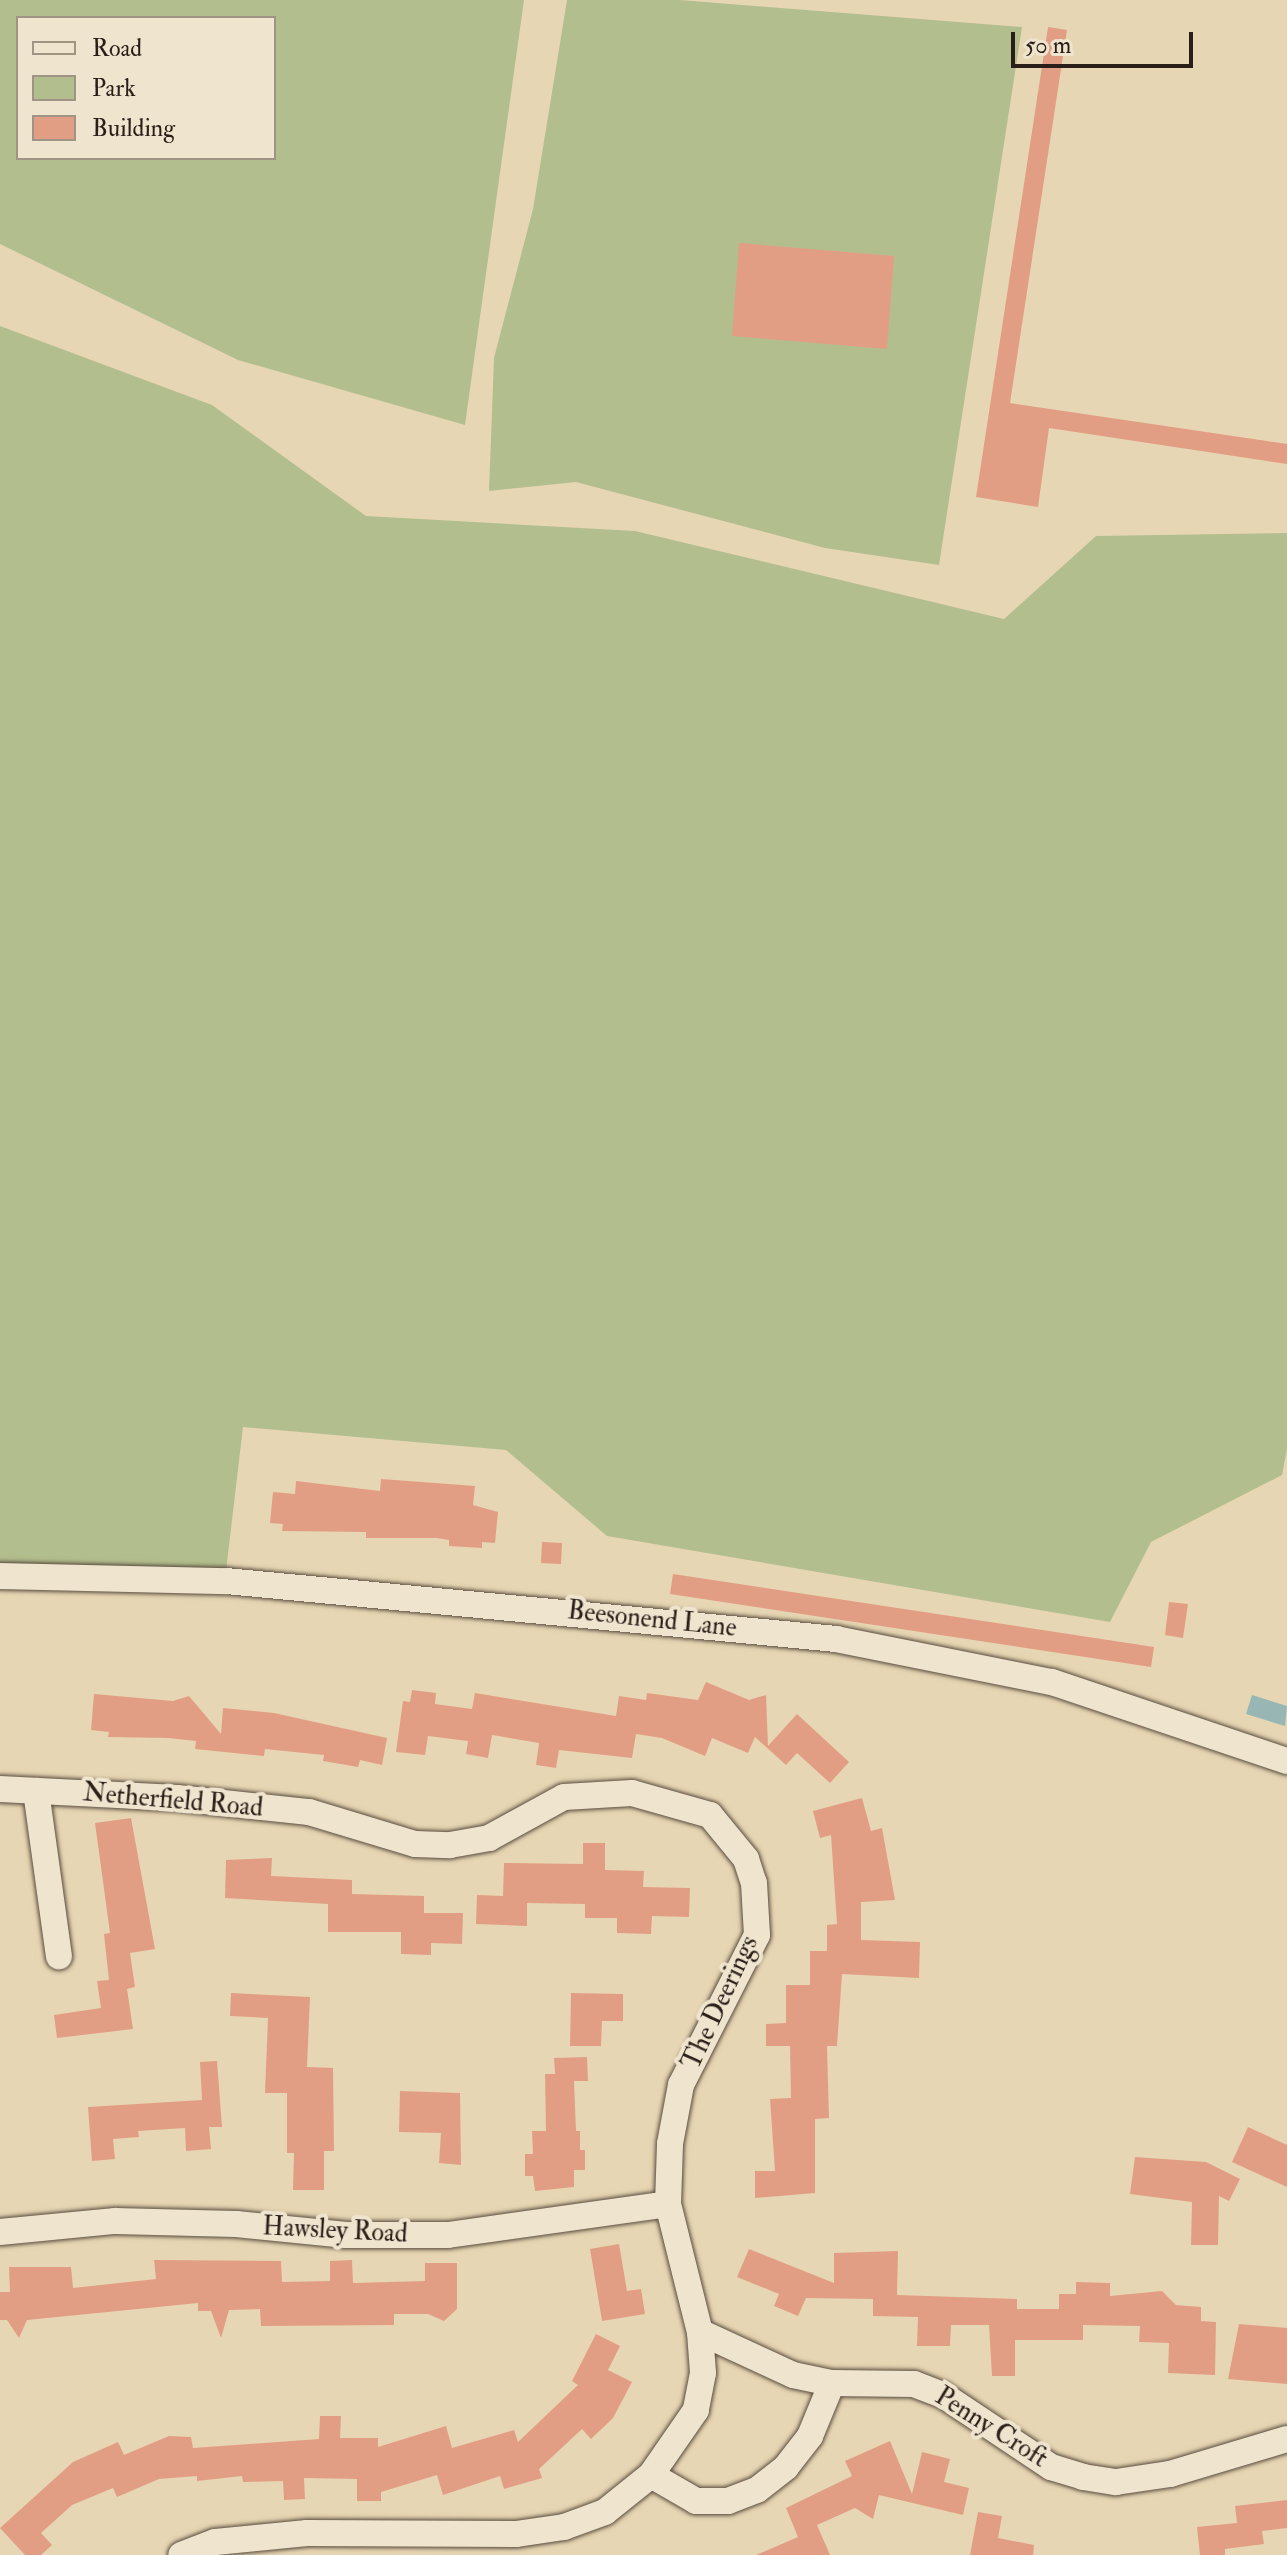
<!DOCTYPE html>
<html>
<head>
<meta charset="utf-8">
<style>
  body { margin:0 }
  #map { position:relative; width:1287px; height:2555px; overflow:hidden; background:#e7d6b3; font-family:"IM FELL Double Pica",serif }
  div>[style] { position:absolute }
  [style*='--x'] { left:calc(var(--x)*1px); top:calc(var(--y)*1px); width:calc(var(--w)*1px); rotate:calc(var(--a)*1deg) }
  .green>* { inset:0; background:#b3be8e }
  .water>* { inset:0; background:#98b7b4 }
  .building>* { inset:0; background:#e29e85 }
  .roads { filter:drop-shadow(0 0 2px #584c3f) drop-shadow(0 0 2px #584c3f) }
  .minor>* { height:26px; margin:-13px; padding:0 13px; transform-origin:13px; border-radius:13px; background:#efe4ce }
  span { translate:-50% -50%; white-space:nowrap; text-align:center; line-height:1.15; -webkit-text-stroke:8px #efe4ce; paint-order:stroke }
  .street-label { font-size:26px; color:#291e18 }
  .legend { position:absolute; left:16px; top:16px; width:260px; height:144px; box-sizing:border-box; background:#efe4ce; border:2px solid #a09585; margin:0; padding:10px 14px; list-style:none; font-size:24px; color:#291e18 }
  .legend li { display:flex; align-items:center; gap:16px; height:40px }
  .legend b { width:40px; border:2px solid #a09585 }
  .scale { position:absolute; left:1011px; top:32px; width:182px; height:36px; box-sizing:border-box; border:4px solid #291e18; border-top:0; padding-left:10px; font-size:24px; line-height:28px; white-space:nowrap; color:#291e18; -webkit-text-stroke:6px #efe4ce; paint-order:stroke }
</style>
</head>
<body>
<div id="map">
  <div class="green">
    <div style="clip-path:polygon(evenodd,0 0,524px 0,465px 425px,238px 360px,0 244px,0 0,274px 18px,274px 158px,18px 158px,18px 18px,274px 18px)"></div>
    <div style="clip-path:polygon(567px 0,680px 0,1022px 27px,939px 565px,825px 548px,576px 482px,489px 491px,494px 358px,533px 209px)"></div>
    <div style="clip-path:polygon(0 326px,212px 405px,366px 516px,635px 531px,1004px 619px,1096px 536px,1287px 533px,1287px 1449px,1282px 1475px,1151px 1542px,1110px 1622px,607px 1536px,506px 1450px,243px 1427px,226px 1571px,0 1565px)"></div>
  </div>
  <div class="water">
    <div style="clip-path:polygon(1252px 1695px,1287px 1706px,1285px 1726px,1246px 1714px)"></div>
  </div>
  <div class="building">
    <div style="clip-path:polygon(1048px 27px,1067px 30px,1010px 403px,1287px 444px,1287px 464px,1049px 428px,1038px 507px,976px 497px)"></div>
    <div style="clip-path:polygon(739px 243px,894px 256px,887px 349px,732px 336px)"></div>
    <div style="clip-path:polygon(381px 1479px,475px 1486px,473px 1505px,498px 1512px,495px 1543px,482px 1542px,482px 1548px,449px 1546px,449px 1540px,437px 1538px,366px 1538px,366px 1532px,282px 1531px,283px 1524px,270px 1523px,273px 1492px,295px 1494px,296px 1481px,380px 1491px)"></div>
    <div style="clip-path:polygon(542px 1542px,562px 1543px,561px 1564px,541px 1563px)"></div>
    <div style="clip-path:polygon(673px 1574px,1154px 1647px,1151px 1667px,670px 1594px)"></div>
    <div style="clip-path:polygon(1169px 1602px,1188px 1604px,1183px 1638px,1165px 1635px)"></div>
    <div style="clip-path:polygon(706px 1682px,749px 1700px,766px 1695px,768px 1746px,797px 1714px,849px 1762px,830px 1783px,797px 1753px,786px 1765px,755px 1737px,748px 1753px,712px 1738px,705px 1756px,662px 1738px,636px 1734px,632px 1758px,559px 1750px,556px 1768px,536px 1765px,539px 1743px,492px 1735px,488px 1758px,466px 1754px,468px 1741px,428px 1736px,425px 1755px,396px 1752px,403px 1701px,410px 1702px,412px 1690px,436px 1693px,435px 1704px,472px 1709px,475px 1693px,616px 1716px,619px 1696px,646px 1700px,647px 1693px,698px 1700px)"></div>
    <div style="clip-path:polygon(94px 1694px,173px 1701px,189px 1696px,221px 1734px,223px 1708px,274px 1713px,387px 1738px,382px 1765px,360px 1760px,358px 1767px,323px 1761px,324px 1755px,265px 1749px,264px 1756px,195px 1749px,196px 1741px,168px 1738px,108px 1737px,109px 1732px,91px 1730px)"></div>
    <div style="clip-path:polygon(862px 1798px,871px 1831px,882px 1828px,895px 1900px,861px 1902px,861px 1940px,920px 1942px,919px 1978px,842px 1974px,837px 2046px,827px 2046px,829px 2118px,815px 2119px,815px 2193px,755px 2198px,755px 2171px,775px 2171px,770px 2099px,791px 2098px,790px 2046px,766px 2046px,766px 2024px,786px 2023px,786px 1985px,810px 1985px,810px 1951px,827px 1951px,827px 1925px,837px 1924px,831px 1835px,820px 1838px,813px 1811px)"></div>
    <div style="clip-path:polygon(131px 1818px,155px 1949px,130px 1953px,135px 1987px,127px 1989px,133px 2029px,57px 2038px,54px 2015px,101px 2008px,97px 1981px,109px 1980px,104px 1934px,110px 1933px,95px 1823px)"></div>
    <div style="clip-path:polygon(583px 1843px,605px 1843px,605px 1870px,644px 1871px,643px 1887px,690px 1888px,689px 1917px,652px 1916px,651px 1934px,617px 1933px,617px 1918px,585px 1918px,585px 1904px,527px 1903px,527px 1926px,476px 1924px,477px 1895px,503px 1896px,504px 1863px,583px 1864px)"></div>
    <div style="clip-path:polygon(272px 1858px,271px 1876px,352px 1880px,352px 1894px,424px 1896px,424px 1913px,463px 1913px,462px 1944px,431px 1943px,431px 1955px,401px 1954px,401px 1932px,328px 1932px,328px 1904px,225px 1898px,226px 1860px)"></div>
    <div style="clip-path:polygon(231px 1993px,310px 1997px,307px 2067px,333px 2068px,334px 2151px,324px 2151px,324px 2190px,293px 2190px,294px 2153px,287px 2153px,287px 2093px,265px 2093px,268px 2018px,230px 2016px)"></div>
    <div style="clip-path:polygon(571px 1993px,623px 1994px,623px 2021px,602px 2021px,601px 2046px,570px 2046px)"></div>
    <div style="clip-path:polygon(587px 2057px,588px 2081px,574px 2081px,576px 2131px,580px 2131px,580px 2150px,585px 2150px,585px 2170px,574px 2170px,574px 2187px,535px 2191px,533px 2176px,525px 2176px,525px 2154px,533px 2154px,532px 2131px,546px 2131px,545px 2074px,555px 2074px,554px 2058px)"></div>
    <div style="clip-path:polygon(217px 2061px,222px 2127px,209px 2127px,211px 2149px,186px 2151px,185px 2128px,138px 2131px,139px 2137px,113px 2139px,115px 2159px,92px 2161px,88px 2107px,202px 2100px,200px 2062px)"></div>
    <div style="clip-path:polygon(400px 2091px,460px 2093px,461px 2165px,439px 2163px,441px 2133px,399px 2132px)"></div>
    <div style="clip-path:polygon(1248px 2127px,1287px 2145px,1287px 2187px,1232px 2162px)"></div>
    <div style="clip-path:polygon(1135px 2157px,1206px 2162px,1240px 2179px,1229px 2201px,1219px 2196px,1218px 2245px,1191px 2245px,1192px 2202px,1130px 2194px)"></div>
    <div style="clip-path:polygon(619px 2244px,627px 2291px,641px 2289px,645px 2314px,602px 2321px,590px 2249px)"></div>
    <div style="clip-path:polygon(749px 2249px,834px 2283px,834px 2253px,898px 2251px,897px 2295px,1017px 2299px,1017px 2309px,1059px 2309px,1059px 2294px,1076px 2294px,1076px 2282px,1110px 2283px,1110px 2296px,1162px 2291px,1176px 2305px,1201px 2307px,1201px 2321px,1216px 2322px,1215px 2375px,1168px 2373px,1169px 2343px,1139px 2342px,1140px 2326px,1083px 2325px,1083px 2340px,1015px 2340px,1015px 2376px,992px 2376px,989px 2325px,951px 2325px,950px 2346px,917px 2346px,918px 2317px,873px 2316px,873px 2299px,806px 2298px,798px 2316px,774px 2306px,779px 2294px,737px 2277px)"></div>
    <div style="clip-path:polygon(154px 2260px,281px 2261px,282px 2282px,330px 2281px,330px 2261px,352px 2260px,353px 2283px,425px 2281px,425px 2263px,457px 2263px,457px 2309px,444px 2321px,428px 2314px,394px 2314px,394px 2325px,261px 2326px,260px 2309px,229px 2310px,221px 2338px,211px 2311px,198px 2311px,198px 2303px,27px 2320px,19px 2338px,7px 2320px,0 2320px,0 2292px,10px 2292px,9px 2267px,71px 2267px,73px 2288px,156px 2279px)"></div>
    <div style="clip-path:polygon(1239px 2324px,1287px 2328px,1287px 2384px,1228px 2379px)"></div>
    <div style="clip-path:polygon(596px 2334px,620px 2346px,608px 2370px,632px 2382px,613px 2418px,591px 2439px,582px 2429px,539px 2469px,542px 2478px,504px 2489px,500px 2476px,443px 2495px,437px 2475px,381px 2492px,381px 2501px,357px 2501px,357px 2479px,304px 2478px,305px 2499px,284px 2500px,283px 2481px,243px 2482px,242px 2476px,197px 2481px,197px 2476px,159px 2479px,117px 2497px,113px 2488px,72px 2505px,41px 2533px,52px 2545px,41px 2555px,25px 2555px,0 2528px,73px 2462px,118px 2442px,124px 2455px,169px 2436px,191px 2437px,193px 2448px,319px 2439px,320px 2416px,341px 2416px,340px 2438px,378px 2438px,378px 2447px,446px 2426px,452px 2448px,514px 2430px,518px 2442px,578px 2385px,572px 2381px)"></div>
    <div style="clip-path:polygon(890px 2441px,912px 2494px,922px 2452px,950px 2459px,944px 2482px,969px 2488px,963px 2515px,879px 2495px,873px 2519px,855px 2508px,817px 2525px,830px 2555px,756px 2555px,798px 2537px,786px 2508px,852px 2476px,845px 2461px)"></div>
    <div style="clip-path:polygon(1287px 2500px,1287px 2528px,1262px 2531px,1264px 2544px,1225px 2549px,1225px 2555px,1200px 2555px,1197px 2527px,1237px 2523px,1235px 2506px)"></div>
    <div style="clip-path:polygon(978px 2512px,1002px 2516px,998px 2538px,1034px 2545px,1033px 2555px,970px 2555px)"></div>
  </div>
  <div class="roads">
    <div class="minor">
      <div style="--x:0;--y:1576;--w:226;--a:1.3"></div>
      <div style="--x:226;--y:1581;--w:613;--a:5.43"></div>
      <div style="--x:836;--y:1639;--w:220;--a:11.3"></div>
      <div style="--x:1052;--y:1682;--w:248;--a:18.6"></div>
      <div style="--x:0;--y:1789;--w:177;--a:2.9"></div>
      <div style="--x:177;--y:1798;--w:133;--a:6.1"></div>
      <div style="--x:309;--y:1812;--w:111;--a:16.8"></div>
      <div style="--x:415;--y:1844;--w:35;--a:2"></div>
      <div style="--x:450;--y:1845;--w:40;--a:-10"></div>
      <div style="--x:489;--y:1838;--w:85;--a:-28.7"></div>
      <div style="--x:564;--y:1797;--w:68;--a:-3.4"></div>
      <div style="--x:632;--y:1793;--w:81;--a:15.8"></div>
      <div style="--x:710;--y:1815;--w:57;--a:50.7"></div>
      <div style="--x:746;--y:1859;--w:25;--a:72"></div>
      <div style="--x:754;--y:1883;--w:52;--a:86.7"></div>
      <div style="--x:757;--y:1935;--w:168;--a:116.9"></div>
      <div style="--x:681;--y:2085;--w:60;--a:100.6"></div>
      <div style="--x:670;--y:2144;--w:60;--a:91.9"></div>
      <div style="--x:668;--y:2204;--w:132;--a:76"></div>
      <div style="--x:700;--y:2332;--w:41;--a:85.8"></div>
      <div style="--x:703;--y:2373;--w:38;--a:101"></div>
      <div style="--x:696;--y:2410;--w:79;--a:124.7"></div>
      <div style="--x:651;--y:2475;--w:59;--a:141.2"></div>
      <div style="--x:605;--y:2512;--w:44;--a:159.9"></div>
      <div style="--x:564;--y:2527;--w:49;--a:171.7"></div>
      <div style="--x:516;--y:2534;--w:209;--a:-179.7"></div>
      <div style="--x:307;--y:2533;--w:92;--a:174.4"></div>
      <div style="--x:215;--y:2542;--w:36;--a:159"></div>
      <div style="--x:36;--y:1791;--w:167;--a:82.1"></div>
      <div style="--x:0;--y:2232;--w:116;--a:-5.5"></div>
      <div style="--x:115;--y:2221;--w:121;--a:1.4"></div>
      <div style="--x:236;--y:2224;--w:111;--a:5.7"></div>
      <div style="--x:346;--y:2235;--w:102;--a:0"></div>
      <div style="--x:448;--y:2235;--w:222;--a:-8"></div>
      <div style="--x:700;--y:2332;--w:102;--a:24.8"></div>
      <div style="--x:793;--y:2375;--w:40;--a:12"></div>
      <div style="--x:832;--y:2383;--w:82;--a:0.7"></div>
      <div style="--x:914;--y:2384;--w:31;--a:21"></div>
      <div style="--x:943;--y:2395;--w:130;--a:33.7"></div>
      <div style="--x:1051;--y:2467;--w:34;--a:17"></div>
      <div style="--x:1083;--y:2477;--w:33;--a:9"></div>
      <div style="--x:1116;--y:2482;--w:55;--a:-8.4"></div>
      <div style="--x:1170;--y:2474;--w:122;--a:-16.7"></div>
      <div style="--x:651;--y:2475;--w:52;--a:30"></div>
      <div style="--x:696;--y:2501;--w:32;--a:0"></div>
      <div style="--x:728;--y:2501;--w:31;--a:-21"></div>
      <div style="--x:757;--y:2490;--w:37;--a:-38"></div>
      <div style="--x:786;--y:2467;--w:39;--a:-52"></div>
      <div style="--x:810;--y:2436;--w:57;--a:-67.5"></div>
    </div>
  </div>
  <div class="street-label">
    <span style="left:652px;top:1620px;rotate:6deg">Beesonend Lane</span>
    <span style="left:173px;top:1801px;rotate:5deg">Netherfield Road</span>
    <span style="left:721px;top:2003px;rotate:-65deg">The Deerings</span>
    <span style="left:335px;top:2231px;rotate:3deg">Hawsley Road</span>
    <span style="left:991px;top:2428px;rotate:32deg">Penny Croft</span>
  </div>
  <ul class="legend">
  <li><b style="height:10px;background:#efe4ce"></b>Road</li>
  <li><b style="height:22px;background:#b3be8e"></b>Park</li>
  <li><b style="height:22px;background:#e29e85"></b>Building</li>
  </ul>
  <div class="scale">50 m</div>
</div>
</body>
</html>
